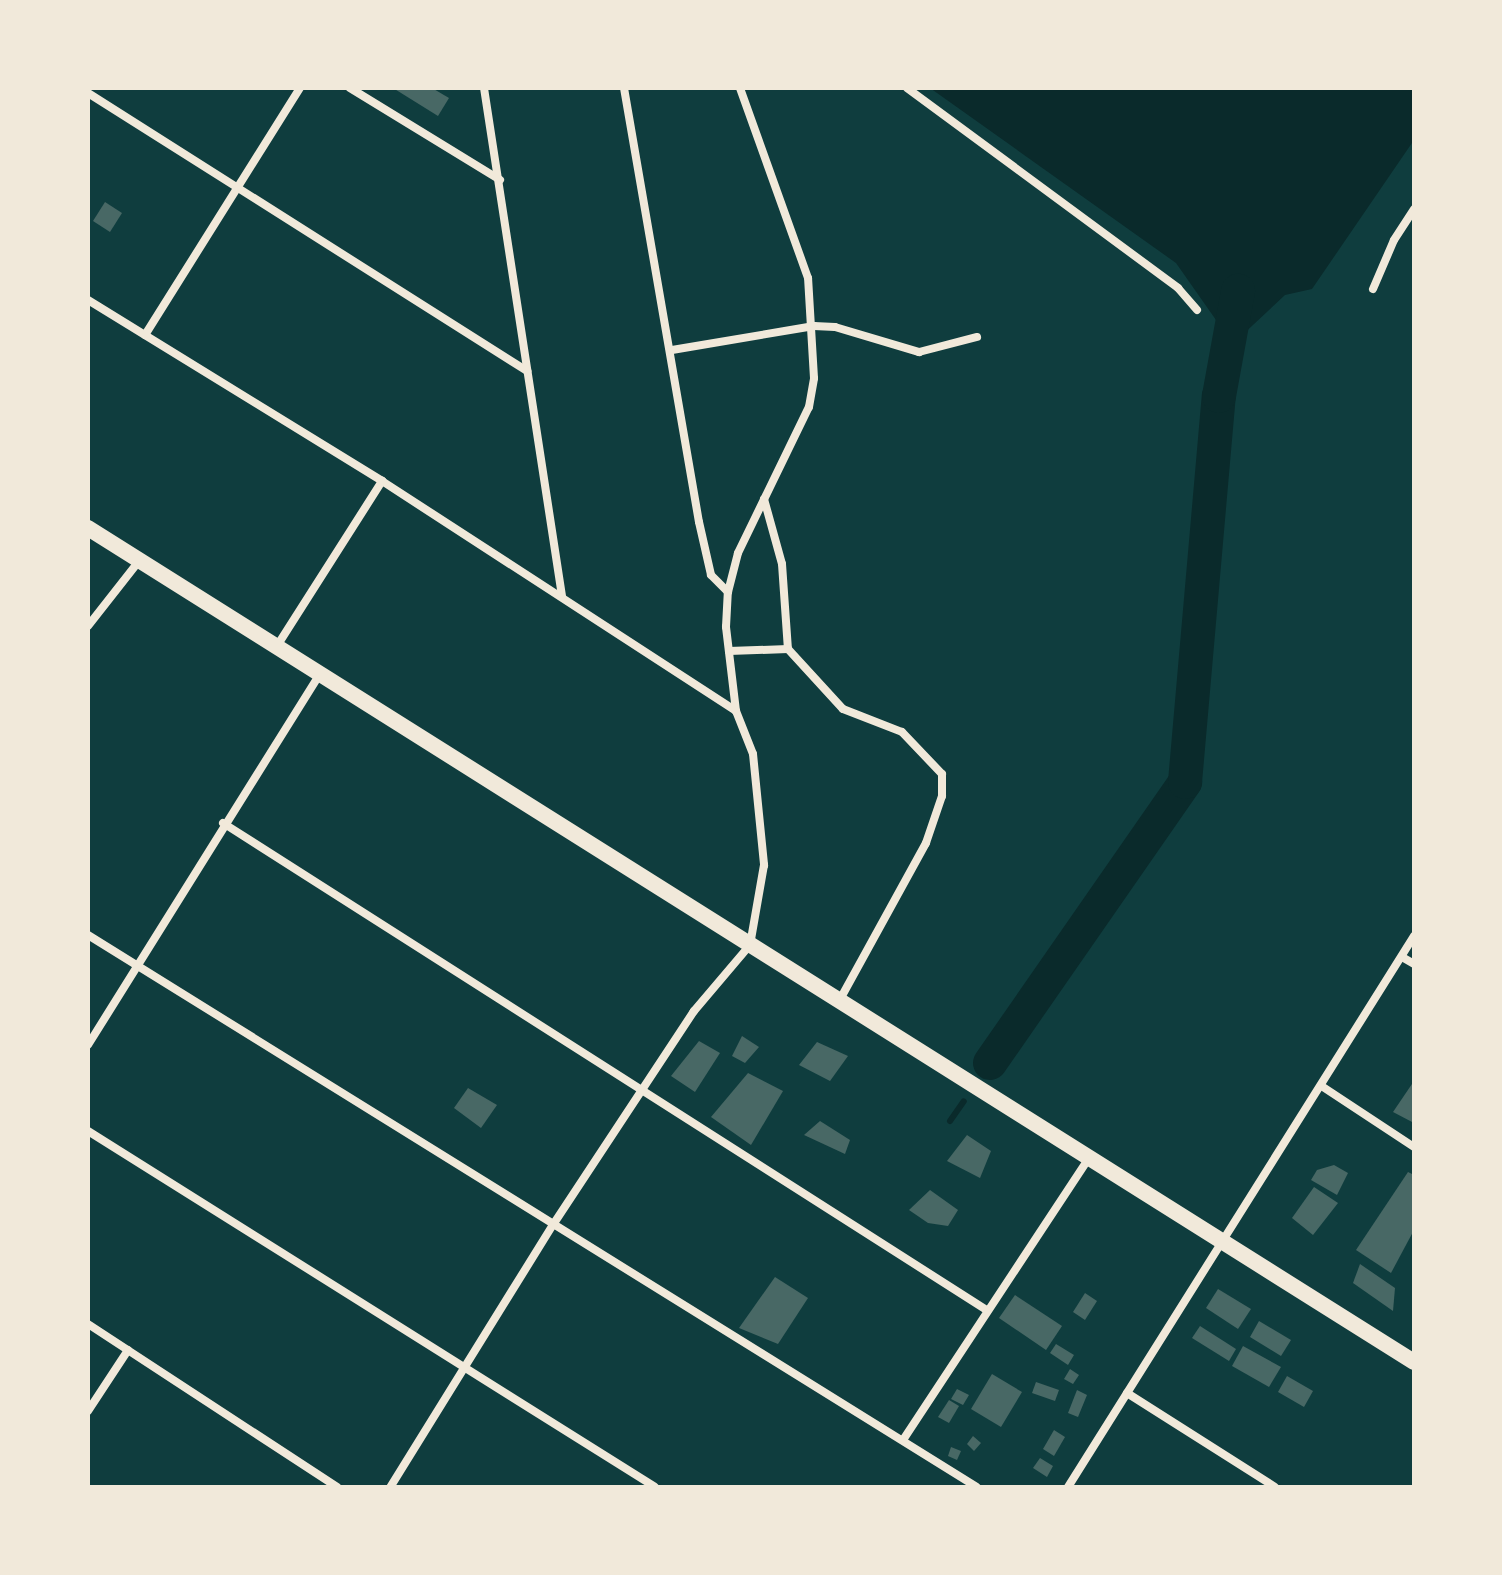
<!DOCTYPE html>
<html>
<head>
<meta charset="utf-8">
<style>
  body { margin:0 }
  #map { position:relative; width:1502px; height:1575px; overflow:hidden; background:#0f3d3e; font-family:Poppins,sans-serif }
  div>[style] { position:absolute }
  [style*='--x'] { left:calc(var(--x)*1px); top:calc(var(--y)*1px); width:calc(var(--w)*1px); rotate:calc(var(--a)*1deg) }
  .water>* { inset:0; background:#0a2a2b }
  .stream>* { height:6px; margin:-3px; padding:0 3px; transform-origin:3px; border-radius:3px; background:#0a2a2b }
  .river>* { height:34px; margin:-17px; padding:0 17px; transform-origin:17px; border-radius:17px; background:#0a2a2b }
  .building>* { inset:0; background:#486865 }
  .minor>* { height:8px; margin:-4px; padding:0 4px; transform-origin:4px; border-radius:4px; background:#f1e9da }
  .secondary>* { height:16px; margin:-8px; padding:0 8px; transform-origin:8px; border-radius:8px; background:#f1e9da }
  span { translate:-50% -50%; white-space:nowrap; text-align:center; line-height:1.15; -webkit-text-stroke:8px #f1e9da; paint-order:stroke }
  .frame { position:absolute; inset:0; border:90px solid #f1e9da; pointer-events:none }
</style>
</head>
<body>
<div id="map">
  <div class="water">
    <div style="clip-path:polygon(930px 88px,1414px 88px,1414px 140px,1312px 289px,1285px 295px,1238px 339px,1219px 335px,1216px 320px,1176px 263px)"></div>
  </div>
  <div class="stream">
    <div style="--x:950;--y:1121;--w:24;--a:-55"></div>
  </div>
  <div class="river">
    <div style="--x:990;--y:1063;--w:342;--a:-55.2"></div>
    <div style="--x:1185;--y:782;--w:387;--a:-85"></div>
    <div style="--x:1219;--y:396;--w:107;--a:-79.7"></div>
  </div>
  <div class="building">
    <div style="clip-path:polygon(393px 88px,432px 88px,449px 98px,438px 116px)"></div>
    <div style="clip-path:polygon(105px 202px,122px 213px,110px 232px,93px 221px)"></div>
    <div style="clip-path:polygon(742px 1036px,759px 1047px,745px 1063px,732px 1056px)"></div>
    <div style="clip-path:polygon(699px 1041px,720px 1053px,695px 1092px,671px 1076px)"></div>
    <div style="clip-path:polygon(817px 1042px,848px 1056px,830px 1081px,799px 1065px)"></div>
    <div style="clip-path:polygon(748px 1073px,783px 1091px,751px 1145px,711px 1117px)"></div>
    <div style="clip-path:polygon(1414px 1081px,1414px 1123px,1393px 1112px)"></div>
    <div style="clip-path:polygon(468px 1088px,497px 1105px,481px 1128px,454px 1108px)"></div>
    <div style="clip-path:polygon(820px 1121px,850px 1140px,845px 1154px,804px 1135px)"></div>
    <div style="clip-path:polygon(967px 1135px,991px 1151px,980px 1178px,947px 1161px)"></div>
    <div style="clip-path:polygon(1334px 1165px,1348px 1173px,1337px 1195px,1311px 1180px,1317px 1170px)"></div>
    <div style="clip-path:polygon(1408px 1172px,1414px 1175px,1414px 1230px,1391px 1273px,1356px 1250px)"></div>
    <div style="clip-path:polygon(1314px 1187px,1338px 1203px,1313px 1235px,1292px 1218px)"></div>
    <div style="clip-path:polygon(930px 1190px,958px 1210px,948px 1226px,928px 1223px,909px 1210px)"></div>
    <div style="clip-path:polygon(1360px 1264px,1395px 1288px,1393px 1311px,1353px 1283px)"></div>
    <div style="clip-path:polygon(775px 1277px,808px 1298px,778px 1344px,739px 1328px)"></div>
    <div style="clip-path:polygon(1218px 1289px,1251px 1309px,1238px 1329px,1206px 1308px)"></div>
    <div style="clip-path:polygon(1085px 1293px,1097px 1301px,1085px 1320px,1073px 1312px)"></div>
    <div style="clip-path:polygon(1015px 1295px,1062px 1326px,1046px 1350px,999px 1318px)"></div>
    <div style="clip-path:polygon(1259px 1321px,1291px 1340px,1281px 1356px,1250px 1337px)"></div>
    <div style="clip-path:polygon(1200px 1326px,1236px 1349px,1229px 1361px,1192px 1338px)"></div>
    <div style="clip-path:polygon(1056px 1344px,1074px 1355px,1068px 1365px,1050px 1353px)"></div>
    <div style="clip-path:polygon(1243px 1346px,1281px 1367px,1269px 1387px,1232px 1366px)"></div>
    <div style="clip-path:polygon(1070px 1369px,1079px 1375px,1073px 1384px,1064px 1379px)"></div>
    <div style="clip-path:polygon(992px 1374px,1022px 1392px,1001px 1427px,971px 1409px)"></div>
    <div style="clip-path:polygon(1287px 1376px,1313px 1391px,1304px 1407px,1278px 1392px)"></div>
    <div style="clip-path:polygon(1036px 1382px,1059px 1390px,1055px 1401px,1032px 1393px)"></div>
    <div style="clip-path:polygon(957px 1389px,969px 1395px,963px 1405px,951px 1399px)"></div>
    <div style="clip-path:polygon(1077px 1390px,1087px 1395px,1078px 1417px,1068px 1413px)"></div>
    <div style="clip-path:polygon(949px 1400px,959px 1406px,949px 1423px,938px 1417px)"></div>
    <div style="clip-path:polygon(1054px 1430px,1065px 1437px,1054px 1456px,1043px 1449px)"></div>
    <div style="clip-path:polygon(973px 1436px,981px 1443px,974px 1451px,967px 1444px)"></div>
    <div style="clip-path:polygon(951px 1447px,961px 1451px,957px 1460px,948px 1456px)"></div>
    <div style="clip-path:polygon(1040px 1458px,1053px 1466px,1047px 1477px,1033px 1468px)"></div>
  </div>
  <div class="minor">
    <div style="--x:350;--y:88;--w:176;--a:31.5"></div>
    <div style="--x:484;--y:88;--w:514;--a:81.27"></div>
    <div style="--x:624;--y:88;--w:440;--a:80.2"></div>
    <div style="--x:699;--y:522;--w:54;--a:77.2"></div>
    <div style="--x:711;--y:575;--w:24;--a:45"></div>
    <div style="--x:907;--y:88;--w:337;--a:36.4"></div>
    <div style="--x:1178;--y:288;--w:29;--a:49"></div>
    <div style="--x:88;--y:93;--w:520;--a:32.34"></div>
    <div style="--x:1373;--y:289;--w:53;--a:-66.8"></div>
    <div style="--x:1394;--y:240;--w:37;--a:-57"></div>
    <div style="--x:88;--y:300;--w:345;--a:31.6"></div>
    <div style="--x:382;--y:481;--w:422;--a:33"></div>
    <div style="--x:736;--y:711;--w:46;--a:68.4"></div>
    <div style="--x:753;--y:754;--w:112;--a:84.3"></div>
    <div style="--x:764;--y:865;--w:81;--a:99.9"></div>
    <div style="--x:750;--y:945;--w:87;--a:130.3"></div>
    <div style="--x:694;--y:1011;--w:254;--a:123.4"></div>
    <div style="--x:554;--y:1223;--w:311;--a:121.8"></div>
    <div style="--x:145;--y:335;--w:292;--a:-57.9"></div>
    <div style="--x:672;--y:350;--w:144;--a:-9.6"></div>
    <div style="--x:814;--y:326;--w:21;--a:3"></div>
    <div style="--x:835;--y:327;--w:88;--a:16.6"></div>
    <div style="--x:919;--y:352;--w:60;--a:-14.5"></div>
    <div style="--x:764;--y:499;--w:67;--a:74.5"></div>
    <div style="--x:782;--y:564;--w:85;--a:86"></div>
    <div style="--x:88;--y:626;--w:83;--a:-51.9"></div>
    <div style="--x:277;--y:646;--w:196;--a:-57.5"></div>
    <div style="--x:729;--y:651;--w:59;--a:-1.9"></div>
    <div style="--x:788;--y:649;--w:81;--a:47.5"></div>
    <div style="--x:843;--y:709;--w:63;--a:21.3"></div>
    <div style="--x:902;--y:732;--w:58;--a:46.4"></div>
    <div style="--x:942;--y:774;--w:22;--a:90"></div>
    <div style="--x:942;--y:796;--w:50;--a:108.8"></div>
    <div style="--x:926;--y:843;--w:180;--a:118.8"></div>
    <div style="--x:736;--y:711;--w:85;--a:-96.8"></div>
    <div style="--x:726;--y:627;--w:35;--a:-87"></div>
    <div style="--x:728;--y:592;--w:40;--a:-75.6"></div>
    <div style="--x:738;--y:553;--w:162;--a:-64.1"></div>
    <div style="--x:809;--y:407;--w:29;--a:-80"></div>
    <div style="--x:814;--y:378;--w:100;--a:-93.4"></div>
    <div style="--x:808;--y:278;--w:202;--a:-109.7"></div>
    <div style="--x:223;--y:823;--w:904;--a:32.53"></div>
    <div style="--x:88;--y:935;--w:1046;--a:31.84"></div>
    <div style="--x:1402;--y:957;--w:14;--a:30"></div>
    <div style="--x:88;--y:1045;--w:438;--a:-58"></div>
    <div style="--x:1323;--y:1087;--w:109;--a:33.4"></div>
    <div style="--x:88;--y:1131;--w:669;--a:32.12"></div>
    <div style="--x:88;--y:1324;--w:298;--a:33.2"></div>
    <div style="--x:1127;--y:1393;--w:175;--a:32.4"></div>
    <div style="--x:88;--y:1411;--w:73;--a:-56.7"></div>
    <div style="--x:903;--y:1440;--w:336;--a:-56.6"></div>
    <div style="--x:1068;--y:1487;--w:651;--a:-57.87"></div>
  </div>
  <div class="secondary">
    <div style="--x:88;--y:528;--w:1566;--a:32.17"></div>
  </div>
  <div class="frame"></div>
</div>
</body>
</html>
